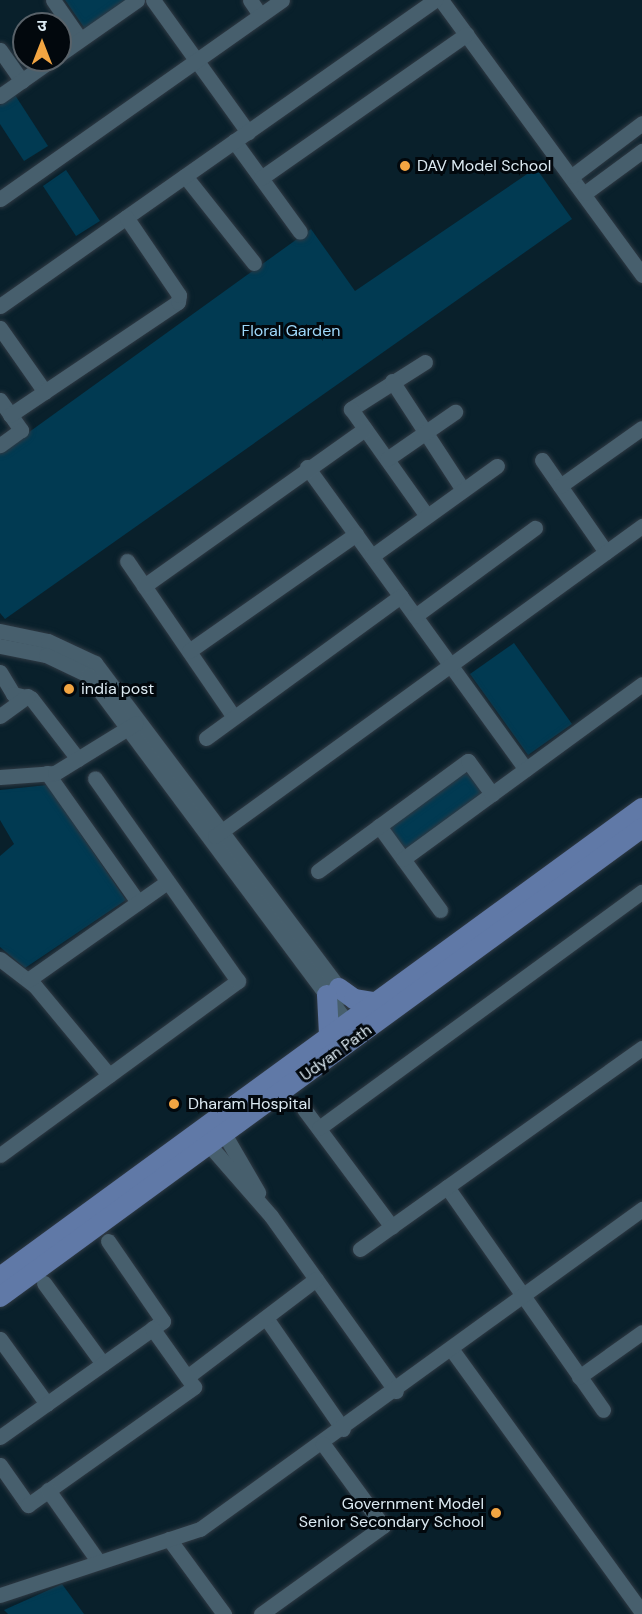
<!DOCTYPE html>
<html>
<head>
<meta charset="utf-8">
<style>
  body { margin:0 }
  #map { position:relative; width:642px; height:1614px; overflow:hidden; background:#09202b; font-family:"DM Sans","Noto Sans Devanagari",sans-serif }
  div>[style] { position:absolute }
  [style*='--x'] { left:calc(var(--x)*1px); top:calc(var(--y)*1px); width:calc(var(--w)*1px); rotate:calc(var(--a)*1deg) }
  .green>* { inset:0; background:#013a52 }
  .roads { filter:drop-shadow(0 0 2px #303a44) drop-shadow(0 0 2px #303a44) }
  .minor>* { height:15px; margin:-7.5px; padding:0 7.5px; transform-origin:7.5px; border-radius:7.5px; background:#475f6d }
  .major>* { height:20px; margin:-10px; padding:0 10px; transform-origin:10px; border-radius:10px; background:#6079a7 }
  .dots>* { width:16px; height:16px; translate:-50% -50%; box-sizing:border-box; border:3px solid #02080d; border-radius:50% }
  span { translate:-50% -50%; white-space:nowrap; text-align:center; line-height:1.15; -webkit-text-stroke:6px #02080d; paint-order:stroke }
  .poi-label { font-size:16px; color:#dceaf2 }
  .left { translate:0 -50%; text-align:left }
  .right { translate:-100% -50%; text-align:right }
  .park-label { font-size:16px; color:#9ed8fa }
  .street-label { font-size:16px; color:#dceaf2 }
  .north { position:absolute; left:12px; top:12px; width:60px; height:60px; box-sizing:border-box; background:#02080d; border:2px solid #596269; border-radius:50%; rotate:0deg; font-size:16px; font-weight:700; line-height:24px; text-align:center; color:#dceaf2 }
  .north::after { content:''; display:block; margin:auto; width:21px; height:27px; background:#f2a542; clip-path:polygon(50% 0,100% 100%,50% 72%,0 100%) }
</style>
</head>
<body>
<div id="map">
  <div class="green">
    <div style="clip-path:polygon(65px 0,127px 0,85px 29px)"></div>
    <div style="clip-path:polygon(15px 95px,48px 146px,24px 161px,0 124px,0 105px)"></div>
    <div style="clip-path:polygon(536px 168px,572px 219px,5px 619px,0 613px,0 453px,311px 229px,355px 291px)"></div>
    <div style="clip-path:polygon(66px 170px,100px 221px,76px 236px,43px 186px)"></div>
    <div style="clip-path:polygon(514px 643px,572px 724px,528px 755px,470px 674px)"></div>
    <div style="clip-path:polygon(467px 767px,485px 791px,405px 850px,387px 826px)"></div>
    <div style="clip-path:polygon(47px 785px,126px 900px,25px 968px,0 947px,0 856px,14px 844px,0 820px,0 790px)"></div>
    <div style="clip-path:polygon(62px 1584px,84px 1614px,8px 1614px,4px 1610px)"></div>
  </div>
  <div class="roads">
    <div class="minor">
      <div style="--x:53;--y:0;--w:47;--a:55.3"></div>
      <div style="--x:153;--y:0;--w:163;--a:54.3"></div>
      <div style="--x:250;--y:0;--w:18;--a:56"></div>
      <div style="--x:441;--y:0;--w:341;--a:53.8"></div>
      <div style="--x:0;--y:50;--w:38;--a:55"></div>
      <div style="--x:60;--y:54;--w:94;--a:-35"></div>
      <div style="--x:0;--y:96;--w:62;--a:-35.2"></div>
      <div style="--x:234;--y:141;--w:112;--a:54"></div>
      <div style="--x:185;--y:176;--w:111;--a:51.6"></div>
      <div style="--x:572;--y:176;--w:88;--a:-37.1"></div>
      <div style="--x:261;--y:178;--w:251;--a:-35"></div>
      <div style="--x:585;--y:193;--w:71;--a:-36.4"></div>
      <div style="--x:0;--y:199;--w:345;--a:-35.2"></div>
      <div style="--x:0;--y:306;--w:532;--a:-35.12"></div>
      <div style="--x:0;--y:328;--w:78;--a:54.9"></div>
      <div style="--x:425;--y:362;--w:88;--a:147.6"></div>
      <div style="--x:351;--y:409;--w:131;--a:54.6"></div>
      <div style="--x:392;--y:381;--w:130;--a:56.9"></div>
      <div style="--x:0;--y:400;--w:37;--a:55"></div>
      <div style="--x:21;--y:430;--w:26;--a:144"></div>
      <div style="--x:10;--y:415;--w:202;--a:-33.9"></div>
      <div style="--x:178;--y:302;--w:7;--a:-82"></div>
      <div style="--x:179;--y:295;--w:94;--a:-124.2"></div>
      <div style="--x:387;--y:459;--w:83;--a:-34.7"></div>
      <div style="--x:542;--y:460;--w:112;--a:55.2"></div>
      <div style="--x:307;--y:467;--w:373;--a:54.1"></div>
      <div style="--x:560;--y:486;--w:100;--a:-35.3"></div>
      <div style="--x:372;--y:556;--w:154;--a:-35.8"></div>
      <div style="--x:127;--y:561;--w:189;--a:55.6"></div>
      <div style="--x:144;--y:586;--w:271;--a:-35.4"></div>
      <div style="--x:415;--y:616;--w:149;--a:-36.3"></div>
      <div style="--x:0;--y:631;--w:49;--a:11.8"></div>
      <div style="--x:48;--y:641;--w:52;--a:25.1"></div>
      <div style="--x:95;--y:663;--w:418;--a:53.1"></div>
      <div style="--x:0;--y:646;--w:47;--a:11.1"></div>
      <div style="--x:46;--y:655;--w:47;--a:25.5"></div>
      <div style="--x:88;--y:675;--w:444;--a:53.3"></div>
      <div style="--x:189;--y:651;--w:204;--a:-35"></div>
      <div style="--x:0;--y:672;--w:26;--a:59"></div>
      <div style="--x:13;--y:694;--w:18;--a:13"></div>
      <div style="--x:31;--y:698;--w:77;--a:52.4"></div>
      <div style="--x:0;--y:716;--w:34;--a:-36"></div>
      <div style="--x:206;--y:738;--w:241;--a:-36.1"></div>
      <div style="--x:47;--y:773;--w:158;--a:54.8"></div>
      <div style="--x:0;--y:777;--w:55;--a:-4.2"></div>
      <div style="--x:55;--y:773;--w:95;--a:-31.7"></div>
      <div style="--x:379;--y:826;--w:104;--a:54"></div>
      <div style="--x:215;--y:836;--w:528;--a:-35.98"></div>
      <div style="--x:403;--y:859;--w:296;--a:-36.2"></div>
      <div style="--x:318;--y:871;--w:186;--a:-36.3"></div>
      <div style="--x:468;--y:761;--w:41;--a:54"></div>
      <div style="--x:0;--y:959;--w:44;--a:37.6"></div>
      <div style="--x:35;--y:986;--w:116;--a:50.3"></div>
      <div style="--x:28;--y:980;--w:170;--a:-35.2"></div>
      <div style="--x:304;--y:1109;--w:147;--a:53.3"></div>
      <div style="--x:219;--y:1125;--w:78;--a:59.8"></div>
      <div style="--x:319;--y:1128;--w:400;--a:-36.2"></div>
      <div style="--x:203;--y:1138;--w:103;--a:48.9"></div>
      <div style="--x:271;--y:1216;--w:215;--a:54.5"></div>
      <div style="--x:0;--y:1155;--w:295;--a:-36.2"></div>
      <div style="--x:238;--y:981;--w:248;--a:-125.2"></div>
      <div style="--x:447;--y:1187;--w:272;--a:55"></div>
      <div style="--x:360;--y:1249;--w:346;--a:-35.5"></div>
      <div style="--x:44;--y:1283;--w:100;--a:53.9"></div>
      <div style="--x:266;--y:1318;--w:135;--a:55.3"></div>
      <div style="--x:0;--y:1339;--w:80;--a:54.1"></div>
      <div style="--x:452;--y:1350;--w:324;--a:54.1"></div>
      <div style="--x:187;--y:1377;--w:162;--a:-37.2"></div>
      <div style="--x:579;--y:1377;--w:77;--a:-35.5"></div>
      <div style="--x:0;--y:1437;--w:200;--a:-35.4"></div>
      <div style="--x:163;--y:1321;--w:97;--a:-124.5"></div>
      <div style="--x:0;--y:1465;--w:49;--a:55"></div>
      <div style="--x:28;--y:1505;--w:204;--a:-35.4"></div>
      <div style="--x:194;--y:1387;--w:72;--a:-125.4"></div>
      <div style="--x:48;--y:1490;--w:87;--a:54.8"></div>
      <div style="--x:169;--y:1539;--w:93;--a:53.7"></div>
      <div style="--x:0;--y:1595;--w:211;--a:-18.3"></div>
      <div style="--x:200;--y:1529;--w:546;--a:-35.9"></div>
      <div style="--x:261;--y:1614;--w:150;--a:-35.8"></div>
      <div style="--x:383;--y:1526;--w:102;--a:-126.2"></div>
    </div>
    <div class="major">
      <div style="--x:339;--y:988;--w:19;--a:36"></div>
      <div style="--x:354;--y:999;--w:20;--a:9"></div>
      <div style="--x:327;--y:995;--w:40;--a:87.1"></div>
      <div style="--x:0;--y:1277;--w:795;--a:-36.15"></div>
      <div style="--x:0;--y:1297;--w:795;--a:-36.15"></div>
    </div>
  </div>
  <div class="dots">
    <div style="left:405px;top:166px;background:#f2a542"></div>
    <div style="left:69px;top:689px;background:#f2a542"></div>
    <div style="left:174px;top:1104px;background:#f2a542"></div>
    <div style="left:496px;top:1513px;background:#f2a542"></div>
  </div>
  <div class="poi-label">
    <span class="left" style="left:417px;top:166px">DAV Model School</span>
    <span class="left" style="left:81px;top:689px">india post</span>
    <span class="left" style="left:188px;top:1104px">Dharam Hospital</span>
    <span class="right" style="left:484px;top:1513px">Government Model<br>Senior Secondary School</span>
  </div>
  <div class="park-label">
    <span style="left:291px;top:331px">Floral Garden</span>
  </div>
  <div class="street-label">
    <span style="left:336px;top:1053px;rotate:-36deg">Udyan Path</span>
  </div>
  <div class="north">उ</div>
</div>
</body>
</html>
